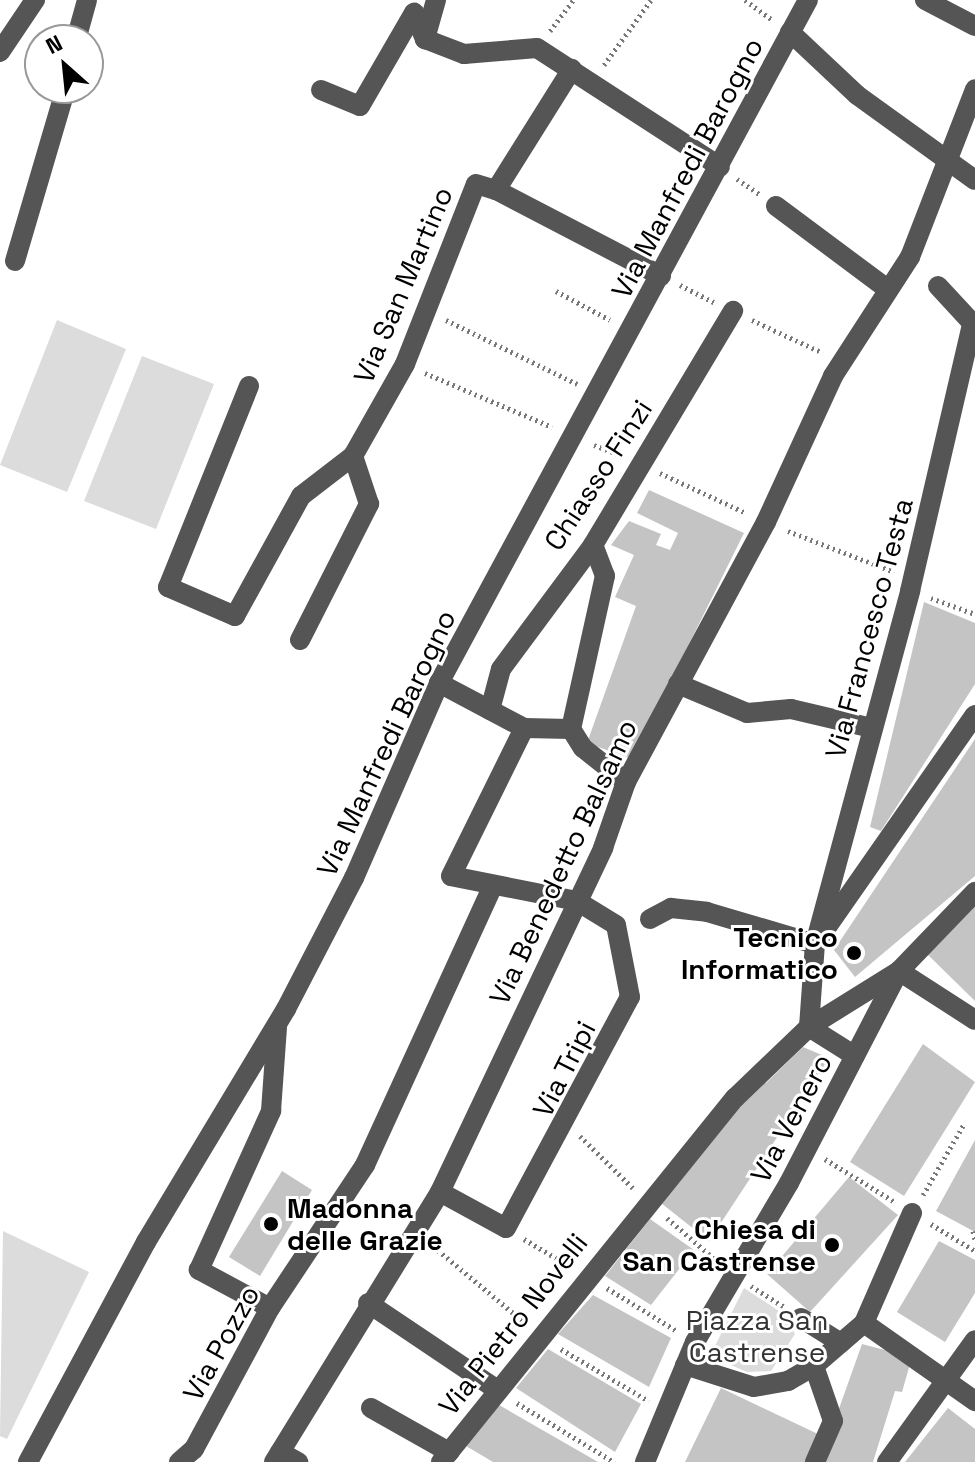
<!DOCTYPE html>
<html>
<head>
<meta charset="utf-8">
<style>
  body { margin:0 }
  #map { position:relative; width:975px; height:1462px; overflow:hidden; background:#fff; font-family:"Space Grotesk",sans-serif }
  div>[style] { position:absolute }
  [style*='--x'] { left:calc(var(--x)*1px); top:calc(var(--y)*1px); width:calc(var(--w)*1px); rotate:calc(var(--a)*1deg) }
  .green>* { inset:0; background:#dcdcdc }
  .building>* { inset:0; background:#c4c4c4 }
  .path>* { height:5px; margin-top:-2.5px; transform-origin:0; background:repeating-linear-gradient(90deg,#777 0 2px,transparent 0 6px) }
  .minor>* { height:20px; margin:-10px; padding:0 10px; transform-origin:10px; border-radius:10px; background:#555 }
  .dots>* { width:22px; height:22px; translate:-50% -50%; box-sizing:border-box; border:4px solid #fff; border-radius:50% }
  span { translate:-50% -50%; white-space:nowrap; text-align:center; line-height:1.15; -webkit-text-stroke:6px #fff; paint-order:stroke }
  .street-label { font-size:28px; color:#000 }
  .poi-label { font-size:28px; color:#000; font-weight:700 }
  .right { translate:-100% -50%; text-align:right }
  .left { translate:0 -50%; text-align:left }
  .park-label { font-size:28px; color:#333 }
  .north { position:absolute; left:24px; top:24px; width:80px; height:80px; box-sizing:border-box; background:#fff; border:2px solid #999; border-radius:50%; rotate:333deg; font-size:22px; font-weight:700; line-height:32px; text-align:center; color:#000 }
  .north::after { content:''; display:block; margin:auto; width:28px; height:36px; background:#000; clip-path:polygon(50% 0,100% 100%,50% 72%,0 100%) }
</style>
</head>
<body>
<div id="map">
  <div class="green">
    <div style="clip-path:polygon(57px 320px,126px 349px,67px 492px,0 465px)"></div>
    <div style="clip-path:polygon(142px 356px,214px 384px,156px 529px,84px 501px)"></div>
    <div style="clip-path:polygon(3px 1231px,89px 1272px,7px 1439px,0 1436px)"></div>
    <div style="clip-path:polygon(744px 1288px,785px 1315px,795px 1334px,771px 1371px,747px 1372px,710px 1356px)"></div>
  </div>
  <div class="building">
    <div style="clip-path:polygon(649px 490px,744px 533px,632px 759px,587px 743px,636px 606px,615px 597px,634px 555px,611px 545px,629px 521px,661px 534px,656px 545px,670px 550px,678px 533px,637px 513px)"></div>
    <div style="clip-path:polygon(924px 602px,975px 623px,975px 684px,881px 831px,870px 827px)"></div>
    <div style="clip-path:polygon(975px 739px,975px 876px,855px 977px,834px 950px)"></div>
    <div style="clip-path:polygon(975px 901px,975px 1001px,924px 951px)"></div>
    <div style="clip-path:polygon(923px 1044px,975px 1082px,904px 1196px,850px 1162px)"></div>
    <div style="clip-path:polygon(803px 1047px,829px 1058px,709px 1241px,661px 1203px,753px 1081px,766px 1083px)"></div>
    <div style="clip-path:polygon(975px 1140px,975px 1232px,936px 1211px)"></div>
    <div style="clip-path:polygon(282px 1171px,312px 1190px,260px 1276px,229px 1257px)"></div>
    <div style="clip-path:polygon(849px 1177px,898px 1215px,810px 1312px,767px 1274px)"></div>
    <div style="clip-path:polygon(650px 1219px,694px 1250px,651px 1305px,605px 1276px)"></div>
    <div style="clip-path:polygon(939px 1241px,975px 1260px,975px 1293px,945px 1342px,897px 1312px)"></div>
    <div style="clip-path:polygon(593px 1295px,671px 1338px,649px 1387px,558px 1334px)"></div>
    <div style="clip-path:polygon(862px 1344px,912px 1357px,902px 1392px,895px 1391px,873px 1462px,820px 1462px)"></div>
    <div style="clip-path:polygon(548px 1349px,641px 1404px,615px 1452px,516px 1388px)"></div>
    <div style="clip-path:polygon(721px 1388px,820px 1435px,809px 1462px,685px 1462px)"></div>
    <div style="clip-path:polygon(499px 1405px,598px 1462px,493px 1462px,466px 1446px)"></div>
    <div style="clip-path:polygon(948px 1408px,975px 1429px,975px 1462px,905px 1462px)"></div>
  </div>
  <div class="path">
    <div style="--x:745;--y:0;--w:34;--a:36"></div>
    <div style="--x:550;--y:31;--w:39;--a:-53"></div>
    <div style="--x:604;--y:65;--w:80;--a:-54.1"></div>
    <div style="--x:737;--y:179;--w:27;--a:34"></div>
    <div style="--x:680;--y:285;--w:38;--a:27"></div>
    <div style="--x:556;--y:291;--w:61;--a:28.2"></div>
    <div style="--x:446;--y:320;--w:146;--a:26"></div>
    <div style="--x:752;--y:320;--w:78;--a:24.9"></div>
    <div style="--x:425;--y:373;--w:138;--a:23"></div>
    <div style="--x:594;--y:445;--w:30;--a:21"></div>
    <div style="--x:660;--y:473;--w:95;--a:24.9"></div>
    <div style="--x:788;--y:531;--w:114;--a:21.1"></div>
    <div style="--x:931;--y:598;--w:47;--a:20"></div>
    <div style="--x:580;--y:1136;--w:74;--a:44.5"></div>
    <div style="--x:825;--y:1159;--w:82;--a:31.6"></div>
    <div style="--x:923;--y:1195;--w:82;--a:-60"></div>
    <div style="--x:667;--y:1218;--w:66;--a:40.7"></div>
    <div style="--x:931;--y:1224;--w:52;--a:31.5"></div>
    <div style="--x:973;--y:1231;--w:9;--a:77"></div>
    <div style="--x:524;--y:1239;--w:55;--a:30.8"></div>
    <div style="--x:433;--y:1246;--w:119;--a:39.9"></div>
    <div style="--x:751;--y:1286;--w:38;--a:32"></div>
    <div style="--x:607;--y:1288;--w:82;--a:31.6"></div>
    <div style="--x:561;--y:1349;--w:102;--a:30.6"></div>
    <div style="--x:517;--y:1403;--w:114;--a:31.3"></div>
  </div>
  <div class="minor">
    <div style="--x:436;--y:0;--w:41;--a:105.8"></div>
    <div style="--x:425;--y:39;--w:42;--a:21"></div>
    <div style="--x:464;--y:54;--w:73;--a:-4.7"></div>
    <div style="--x:537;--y:48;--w:218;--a:33"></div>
    <div style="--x:925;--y:0;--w:56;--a:27.5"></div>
    <div style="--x:790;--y:32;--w:92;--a:43.2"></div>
    <div style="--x:857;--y:95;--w:145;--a:35.8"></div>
    <div style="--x:76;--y:40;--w:41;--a:-74.6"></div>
    <div style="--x:0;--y:52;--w:63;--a:-56.1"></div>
    <div style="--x:321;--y:90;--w:42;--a:22.3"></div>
    <div style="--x:360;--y:106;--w:108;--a:-59.9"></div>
    <div style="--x:414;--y:13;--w:28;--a:67"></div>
    <div style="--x:496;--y:190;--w:186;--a:27.5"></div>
    <div style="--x:776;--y:206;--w:137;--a:36.7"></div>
    <div style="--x:15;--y:261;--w:180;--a:-73.6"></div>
    <div style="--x:938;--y:286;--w:54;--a:47.2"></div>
    <div style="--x:249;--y:386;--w:217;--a:111.9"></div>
    <div style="--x:168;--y:587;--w:73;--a:23.4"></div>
    <div style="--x:235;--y:616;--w:137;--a:-61.2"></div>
    <div style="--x:301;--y:496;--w:66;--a:-37.6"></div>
    <div style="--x:353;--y:456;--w:106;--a:-60.5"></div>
    <div style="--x:405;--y:364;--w:193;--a:-68.5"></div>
    <div style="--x:476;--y:184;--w:21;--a:17"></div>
    <div style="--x:496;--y:190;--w:143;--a:-57.9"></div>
    <div style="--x:300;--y:640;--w:153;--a:-63.1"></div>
    <div style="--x:369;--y:504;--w:51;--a:-108.4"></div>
    <div style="--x:439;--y:683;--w:96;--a:27.9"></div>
    <div style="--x:524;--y:728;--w:47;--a:1.2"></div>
    <div style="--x:571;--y:729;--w:22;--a:58"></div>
    <div style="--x:583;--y:748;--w:55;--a:38.3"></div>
    <div style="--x:678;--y:684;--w:75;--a:22.8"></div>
    <div style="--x:747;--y:713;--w:44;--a:-5.2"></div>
    <div style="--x:791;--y:709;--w:83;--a:13.2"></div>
    <div style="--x:490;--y:710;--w:42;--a:-75"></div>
    <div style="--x:501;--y:669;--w:154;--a:-53.4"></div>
    <div style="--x:593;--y:545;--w:273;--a:-59.1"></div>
    <div style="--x:571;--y:729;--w:157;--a:-77.5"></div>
    <div style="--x:605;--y:576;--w:33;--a:-111"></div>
    <div style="--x:650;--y:919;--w:24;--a:-28"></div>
    <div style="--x:671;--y:908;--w:36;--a:6"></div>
    <div style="--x:707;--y:912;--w:113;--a:16.5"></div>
    <div style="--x:822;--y:934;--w:267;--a:-55.1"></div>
    <div style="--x:899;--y:971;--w:90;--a:32.8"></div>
    <div style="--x:809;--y:1027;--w:83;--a:-85.9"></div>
    <div style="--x:815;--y:944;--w:366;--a:-74.9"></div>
    <div style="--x:910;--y:591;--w:274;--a:-76.9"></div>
    <div style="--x:809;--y:1027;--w:54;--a:32.2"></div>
    <div style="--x:440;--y:1192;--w:75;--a:28.6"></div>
    <div style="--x:506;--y:1228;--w:262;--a:-61.8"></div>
    <div style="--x:630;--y:997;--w:73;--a:-101"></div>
    <div style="--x:616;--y:925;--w:46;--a:-148.4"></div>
    <div style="--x:577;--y:901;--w:128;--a:-168.8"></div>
    <div style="--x:451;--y:876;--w:165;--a:-63.7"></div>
    <div style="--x:368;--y:1303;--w:154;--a:33.9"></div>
    <div style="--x:270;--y:1308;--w:81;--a:-151.8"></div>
    <div style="--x:199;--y:1270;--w:175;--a:-65.6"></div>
    <div style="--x:271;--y:1111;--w:84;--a:-85.9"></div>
    <div style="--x:801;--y:1318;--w:47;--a:32"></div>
    <div style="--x:864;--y:1323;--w:136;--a:35.1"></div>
    <div style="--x:685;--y:1365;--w:72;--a:17.7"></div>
    <div style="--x:754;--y:1387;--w:35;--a:-10"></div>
    <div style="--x:788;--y:1381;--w:30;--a:-30"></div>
    <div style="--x:814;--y:1366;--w:66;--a:-40.7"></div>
    <div style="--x:864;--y:1323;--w:120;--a:-66.4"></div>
    <div style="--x:814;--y:1366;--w:58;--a:70.9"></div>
    <div style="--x:833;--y:1421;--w:45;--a:113.7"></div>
    <div style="--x:371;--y:1408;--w:90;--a:29.4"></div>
    <div style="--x:280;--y:1452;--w:21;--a:29"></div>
    <div style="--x:28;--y:1462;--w:250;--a:-61.8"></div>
    <div style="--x:146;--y:1242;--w:272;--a:-59"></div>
    <div style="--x:286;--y:1009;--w:148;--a:-62.6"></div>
    <div style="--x:354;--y:878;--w:213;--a:-66.4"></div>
    <div style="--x:439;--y:683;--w:776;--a:-61.62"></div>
    <div style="--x:179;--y:1462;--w:20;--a:-41"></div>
    <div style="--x:194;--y:1449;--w:160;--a:-61.7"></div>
    <div style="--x:270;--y:1308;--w:172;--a:-56.4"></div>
    <div style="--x:365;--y:1165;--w:306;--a:-65.4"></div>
    <div style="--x:274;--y:1462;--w:317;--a:-58.4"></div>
    <div style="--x:440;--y:1192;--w:381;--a:-64.6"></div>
    <div style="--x:603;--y:848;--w:70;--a:-70.8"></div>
    <div style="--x:626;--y:782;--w:295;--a:-61.7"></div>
    <div style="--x:766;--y:522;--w:161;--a:-65.3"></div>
    <div style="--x:833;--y:376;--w:142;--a:-57.1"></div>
    <div style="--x:910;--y:257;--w:180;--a:-68.8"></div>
    <div style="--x:441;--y:1462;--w:468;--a:-51.1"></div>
    <div style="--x:735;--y:1098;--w:103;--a:-43.8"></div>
    <div style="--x:809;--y:1027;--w:106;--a:-31.9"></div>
    <div style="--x:899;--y:971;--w:110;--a:-46.1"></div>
    <div style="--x:645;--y:1462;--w:130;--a:-67.4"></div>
    <div style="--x:695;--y:1342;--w:185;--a:-59.4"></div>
    <div style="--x:789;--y:1183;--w:239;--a:-62.6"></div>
    <div style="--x:887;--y:1462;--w:150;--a:-54.2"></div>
  </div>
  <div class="dots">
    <div style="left:854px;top:953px;background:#000"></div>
    <div style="left:271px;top:1224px;background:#000"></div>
    <div style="left:832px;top:1245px;background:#000"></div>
  </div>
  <div class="street-label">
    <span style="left:687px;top:168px;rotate:-62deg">Via Manfredi Barogno</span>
    <span style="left:403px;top:285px;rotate:-67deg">Via San Martino</span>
    <span style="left:598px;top:475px;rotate:-57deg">Chiasso Finzi</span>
    <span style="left:869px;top:628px;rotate:-75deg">Via Francesco Testa</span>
    <span style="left:386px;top:743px;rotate:-65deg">Via Manfredi Barogno</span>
    <span style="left:563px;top:862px;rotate:-65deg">Via Benedetto Balsamo</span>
    <span style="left:564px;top:1069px;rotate:-63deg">Via Tripi</span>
    <span style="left:791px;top:1118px;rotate:-62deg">Via Venero</span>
    <span style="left:513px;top:1324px;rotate:-52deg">Via Pietro Novelli</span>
    <span style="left:221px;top:1343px;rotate:-61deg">Via Pozzo</span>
  </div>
  <div class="poi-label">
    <span class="right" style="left:838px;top:953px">Tecnico<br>Informatico</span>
    <span class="left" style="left:287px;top:1224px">Madonna<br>delle Grazie</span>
    <span class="right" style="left:816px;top:1245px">Chiesa di<br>San Castrense</span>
  </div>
  <div class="park-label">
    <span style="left:757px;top:1336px">Piazza San<br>Castrense</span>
  </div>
  <div class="north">N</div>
</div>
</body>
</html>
